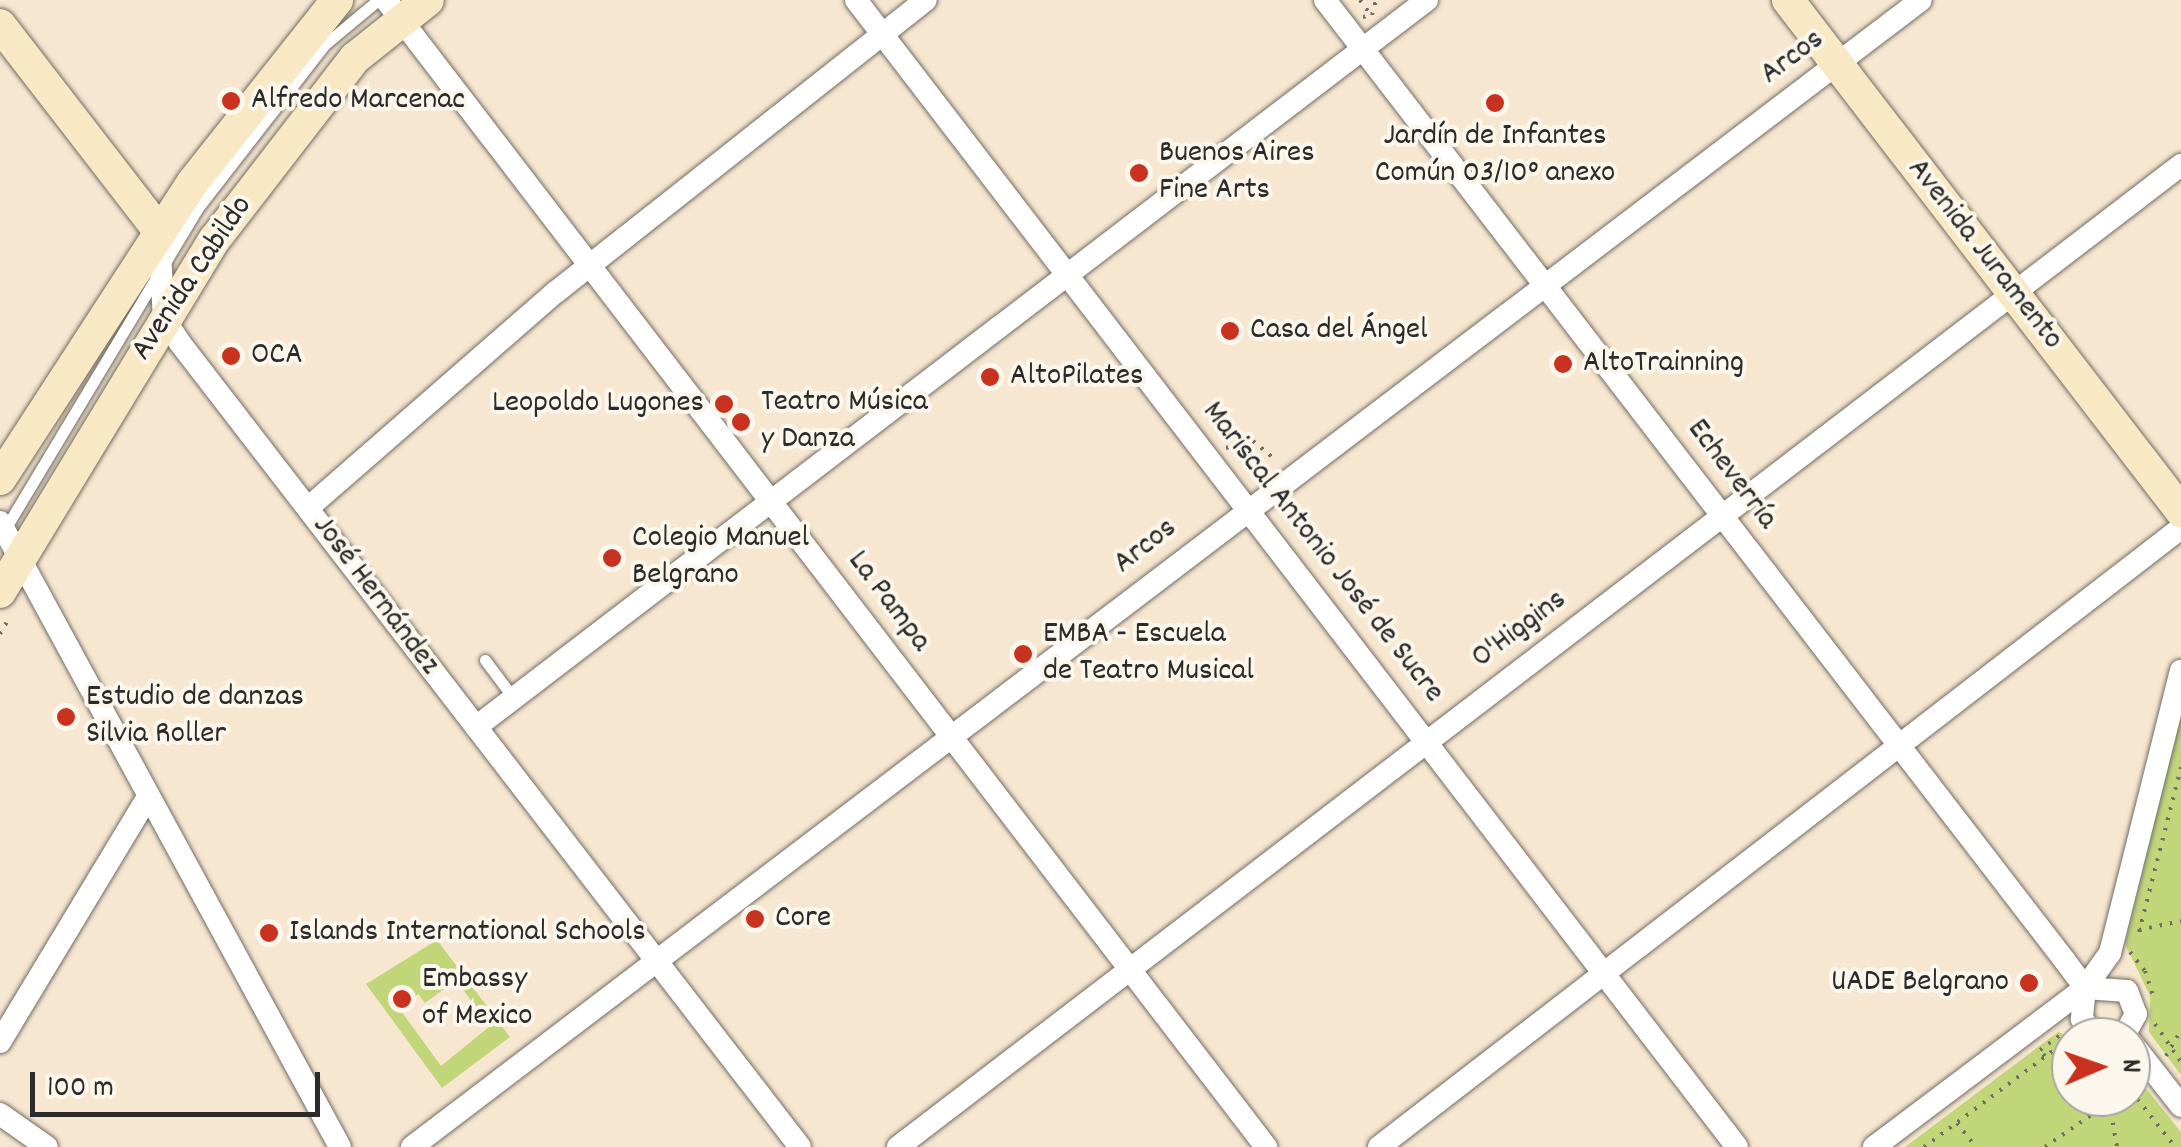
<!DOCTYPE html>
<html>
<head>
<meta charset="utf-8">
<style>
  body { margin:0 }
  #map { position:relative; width:2181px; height:1147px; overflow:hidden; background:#f7e7d0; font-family:Dekko,sans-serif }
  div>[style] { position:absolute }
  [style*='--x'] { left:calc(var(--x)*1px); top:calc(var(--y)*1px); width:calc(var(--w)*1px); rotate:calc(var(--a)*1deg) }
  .green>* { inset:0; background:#c1d679 }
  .path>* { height:4px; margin-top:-2px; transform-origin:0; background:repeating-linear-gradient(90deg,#726d65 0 2.5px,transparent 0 10.5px) }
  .roads { filter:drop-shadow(0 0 2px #726d65) drop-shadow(0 0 2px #726d65) }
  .lane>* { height:11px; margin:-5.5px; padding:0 5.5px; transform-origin:5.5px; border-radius:5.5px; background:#fff }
  .street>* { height:22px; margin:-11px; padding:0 11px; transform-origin:11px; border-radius:11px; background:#fff }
  .secondary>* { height:32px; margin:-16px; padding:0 16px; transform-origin:16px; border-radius:16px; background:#f8e8c3 }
  .dots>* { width:28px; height:28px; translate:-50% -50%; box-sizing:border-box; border:5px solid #fbf7ec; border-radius:50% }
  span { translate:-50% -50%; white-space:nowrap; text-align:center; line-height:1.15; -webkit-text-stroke:8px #fbf7ec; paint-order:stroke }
  .street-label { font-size:32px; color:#2b2b2b }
  .poi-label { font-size:32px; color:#2b2b2b }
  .left { translate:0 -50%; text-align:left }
  .right { translate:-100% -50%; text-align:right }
  .north { position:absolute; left:2051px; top:1017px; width:100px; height:100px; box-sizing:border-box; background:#fbf7ec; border:2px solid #a8a59f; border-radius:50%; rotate:88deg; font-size:28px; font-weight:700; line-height:40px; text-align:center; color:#2b2b2b }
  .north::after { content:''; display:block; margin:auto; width:35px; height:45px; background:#c8321e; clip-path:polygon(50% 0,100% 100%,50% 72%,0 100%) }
  .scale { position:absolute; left:30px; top:1072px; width:290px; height:45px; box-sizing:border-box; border:5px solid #2b2b2b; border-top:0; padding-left:12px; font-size:30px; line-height:35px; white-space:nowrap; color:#2b2b2b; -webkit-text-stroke:8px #fbf7ec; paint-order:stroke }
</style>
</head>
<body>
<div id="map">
  <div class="green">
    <div style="clip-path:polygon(2181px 716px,2181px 1075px,2149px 1032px,2150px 996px,2125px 944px)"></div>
    <div style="clip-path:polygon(evenodd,437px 940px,510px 1037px,442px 1088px,366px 984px,437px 940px,456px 980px,490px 1026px,441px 1066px,399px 1008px,418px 994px,425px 1003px,456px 980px)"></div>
    <div style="clip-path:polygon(2058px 1032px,2072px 1037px,2071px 1097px,2131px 1097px,2132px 1071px,2181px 1132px,2181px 1147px,1905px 1147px)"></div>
  </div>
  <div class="path">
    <div style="--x:1360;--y:0;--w:19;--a:54"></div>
    <div style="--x:1363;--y:17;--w:9;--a:-13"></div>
    <div style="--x:1372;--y:15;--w:16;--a:-75"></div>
    <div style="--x:1226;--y:448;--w:28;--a:-15"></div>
    <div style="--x:1253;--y:441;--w:31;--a:40"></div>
    <div style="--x:0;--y:634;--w:20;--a:-60"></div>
    <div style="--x:2139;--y:930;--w:43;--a:-12.1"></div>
    <div style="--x:2139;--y:932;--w:170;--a:-75.7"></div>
    <div style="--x:2130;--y:952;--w:24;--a:52"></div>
    <div style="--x:2145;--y:971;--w:29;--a:72"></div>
    <div style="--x:2155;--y:1024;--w:46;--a:55.6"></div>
    <div style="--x:2045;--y:1056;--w:8;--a:-130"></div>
    <div style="--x:2040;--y:1050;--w:26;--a:-36"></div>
    <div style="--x:2166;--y:1056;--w:30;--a:-60"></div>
    <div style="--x:2131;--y:1091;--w:71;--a:51.8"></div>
    <div style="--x:2109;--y:1102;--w:46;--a:79.9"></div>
    <div style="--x:1957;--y:1123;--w:31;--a:52"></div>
    <div style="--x:1924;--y:1147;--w:177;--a:-36.7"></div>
    <div style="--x:2045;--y:1147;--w:88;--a:-34.8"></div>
  </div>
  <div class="roads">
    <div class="lane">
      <div style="--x:5;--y:529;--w:373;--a:-59"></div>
      <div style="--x:197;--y:209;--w:207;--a:-52.2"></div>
      <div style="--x:324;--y:45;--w:70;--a:-39.8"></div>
      <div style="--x:485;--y:660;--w:45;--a:53.1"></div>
    </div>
    <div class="street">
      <div style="--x:386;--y:0;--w:1446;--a:52.5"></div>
      <div style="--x:856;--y:0;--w:1446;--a:52.47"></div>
      <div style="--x:1325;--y:0;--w:1213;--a:52.4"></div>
      <div style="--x:2065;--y:961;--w:34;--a:53"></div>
      <div style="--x:2085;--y:988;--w:31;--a:96"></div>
      <div style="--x:2082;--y:1019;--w:23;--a:52"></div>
      <div style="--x:159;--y:237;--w:82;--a:86.5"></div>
      <div style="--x:164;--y:319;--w:29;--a:56"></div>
      <div style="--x:180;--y:343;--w:1015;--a:52.36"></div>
      <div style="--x:308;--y:508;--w:329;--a:-41.1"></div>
      <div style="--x:556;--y:292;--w:471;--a:-38.3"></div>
      <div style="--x:0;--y:522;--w:711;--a:61.45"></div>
      <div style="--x:476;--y:727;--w:1197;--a:-37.4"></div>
      <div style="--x:2085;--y:988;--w:42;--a:4.1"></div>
      <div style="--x:2127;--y:991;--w:25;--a:69"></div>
      <div style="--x:2136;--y:1014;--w:26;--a:119"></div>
      <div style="--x:0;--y:1042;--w:286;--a:-58.9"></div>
      <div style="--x:2131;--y:1042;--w:81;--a:52"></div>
      <div style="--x:0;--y:1114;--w:57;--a:35.1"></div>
      <div style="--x:412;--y:1147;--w:1895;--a:-37.24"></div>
      <div style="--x:898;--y:1147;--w:1616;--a:-37.43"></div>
      <div style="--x:1379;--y:1147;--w:1013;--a:-37.66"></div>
      <div style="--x:1874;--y:1147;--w:264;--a:-37"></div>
      <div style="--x:2085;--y:988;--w:43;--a:-54.5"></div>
      <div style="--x:2110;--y:953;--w:291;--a:-75.9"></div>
    </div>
    <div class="secondary">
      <div style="--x:1788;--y:0;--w:645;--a:52.44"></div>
      <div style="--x:0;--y:25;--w:260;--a:52.3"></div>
      <div style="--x:0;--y:479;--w:354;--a:-57"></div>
      <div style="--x:193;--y:182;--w:232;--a:-51.6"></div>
      <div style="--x:0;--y:592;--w:413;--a:-58.7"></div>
      <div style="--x:215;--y:239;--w:229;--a:-52.3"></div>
      <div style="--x:355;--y:58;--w:93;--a:-38.5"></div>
    </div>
  </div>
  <div class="dots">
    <div style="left:231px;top:101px;background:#c8321e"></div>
    <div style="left:1495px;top:103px;background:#c8321e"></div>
    <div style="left:1139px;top:173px;background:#c8321e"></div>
    <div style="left:1230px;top:331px;background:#c8321e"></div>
    <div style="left:231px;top:356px;background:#c8321e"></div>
    <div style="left:1563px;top:364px;background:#c8321e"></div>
    <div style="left:990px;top:377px;background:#c8321e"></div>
    <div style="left:724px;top:404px;background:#c8321e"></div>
    <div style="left:741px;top:422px;background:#c8321e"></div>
    <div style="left:612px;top:558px;background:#c8321e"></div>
    <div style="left:1023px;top:654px;background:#c8321e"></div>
    <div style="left:66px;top:717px;background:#c8321e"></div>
    <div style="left:755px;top:919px;background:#c8321e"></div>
    <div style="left:269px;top:933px;background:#c8321e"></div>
    <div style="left:2029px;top:983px;background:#c8321e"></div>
    <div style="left:402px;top:999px;background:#c8321e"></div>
  </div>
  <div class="street-label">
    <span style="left:1793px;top:58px;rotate:-37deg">Arcos</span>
    <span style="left:1984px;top:255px;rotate:52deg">Avenida Juramento</span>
    <span style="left:193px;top:279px;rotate:-56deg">Avenida Cabildo</span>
    <span style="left:1731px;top:475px;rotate:53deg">Echeverría</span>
    <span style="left:1146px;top:547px;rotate:-38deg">Arcos</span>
    <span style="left:1322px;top:553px;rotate:52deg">Mariscal Antonio José de Sucre</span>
    <span style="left:375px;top:596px;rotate:53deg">José Hernández</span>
    <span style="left:888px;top:602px;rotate:53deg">La Pampa</span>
    <span style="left:1520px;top:630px;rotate:-37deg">O'Higgins</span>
  </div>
  <div class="poi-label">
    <span class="left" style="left:251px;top:101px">Alfredo Marcenac</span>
    <span style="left:1495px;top:156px">Jardín de Infantes<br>Común 03/10° anexo</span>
    <span class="left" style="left:1159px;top:173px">Buenos Aires<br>Fine Arts</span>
    <span class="left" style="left:1250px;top:331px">Casa del Ángel</span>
    <span class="left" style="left:251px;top:356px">OCA</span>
    <span class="left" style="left:1583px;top:364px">AltoTrainning</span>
    <span class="left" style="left:1010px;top:377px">AltoPilates</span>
    <span class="right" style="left:704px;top:404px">Leopoldo Lugones</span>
    <span class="left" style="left:761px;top:422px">Teatro Música<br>y Danza</span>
    <span class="left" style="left:632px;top:558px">Colegio Manuel<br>Belgrano</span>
    <span class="left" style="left:1043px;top:654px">EMBA - Escuela<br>de Teatro Musical</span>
    <span class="left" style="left:86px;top:717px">Estudio de danzas<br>Silvia Roller</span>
    <span class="left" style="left:775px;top:919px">Core</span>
    <span class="left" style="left:289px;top:933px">Islands International Schools</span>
    <span class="left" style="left:422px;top:999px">Embassy<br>of Mexico</span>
    <span class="right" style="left:2009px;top:983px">UADE Belgrano</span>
  </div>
  <div class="north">N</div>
  <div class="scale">100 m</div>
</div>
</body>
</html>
